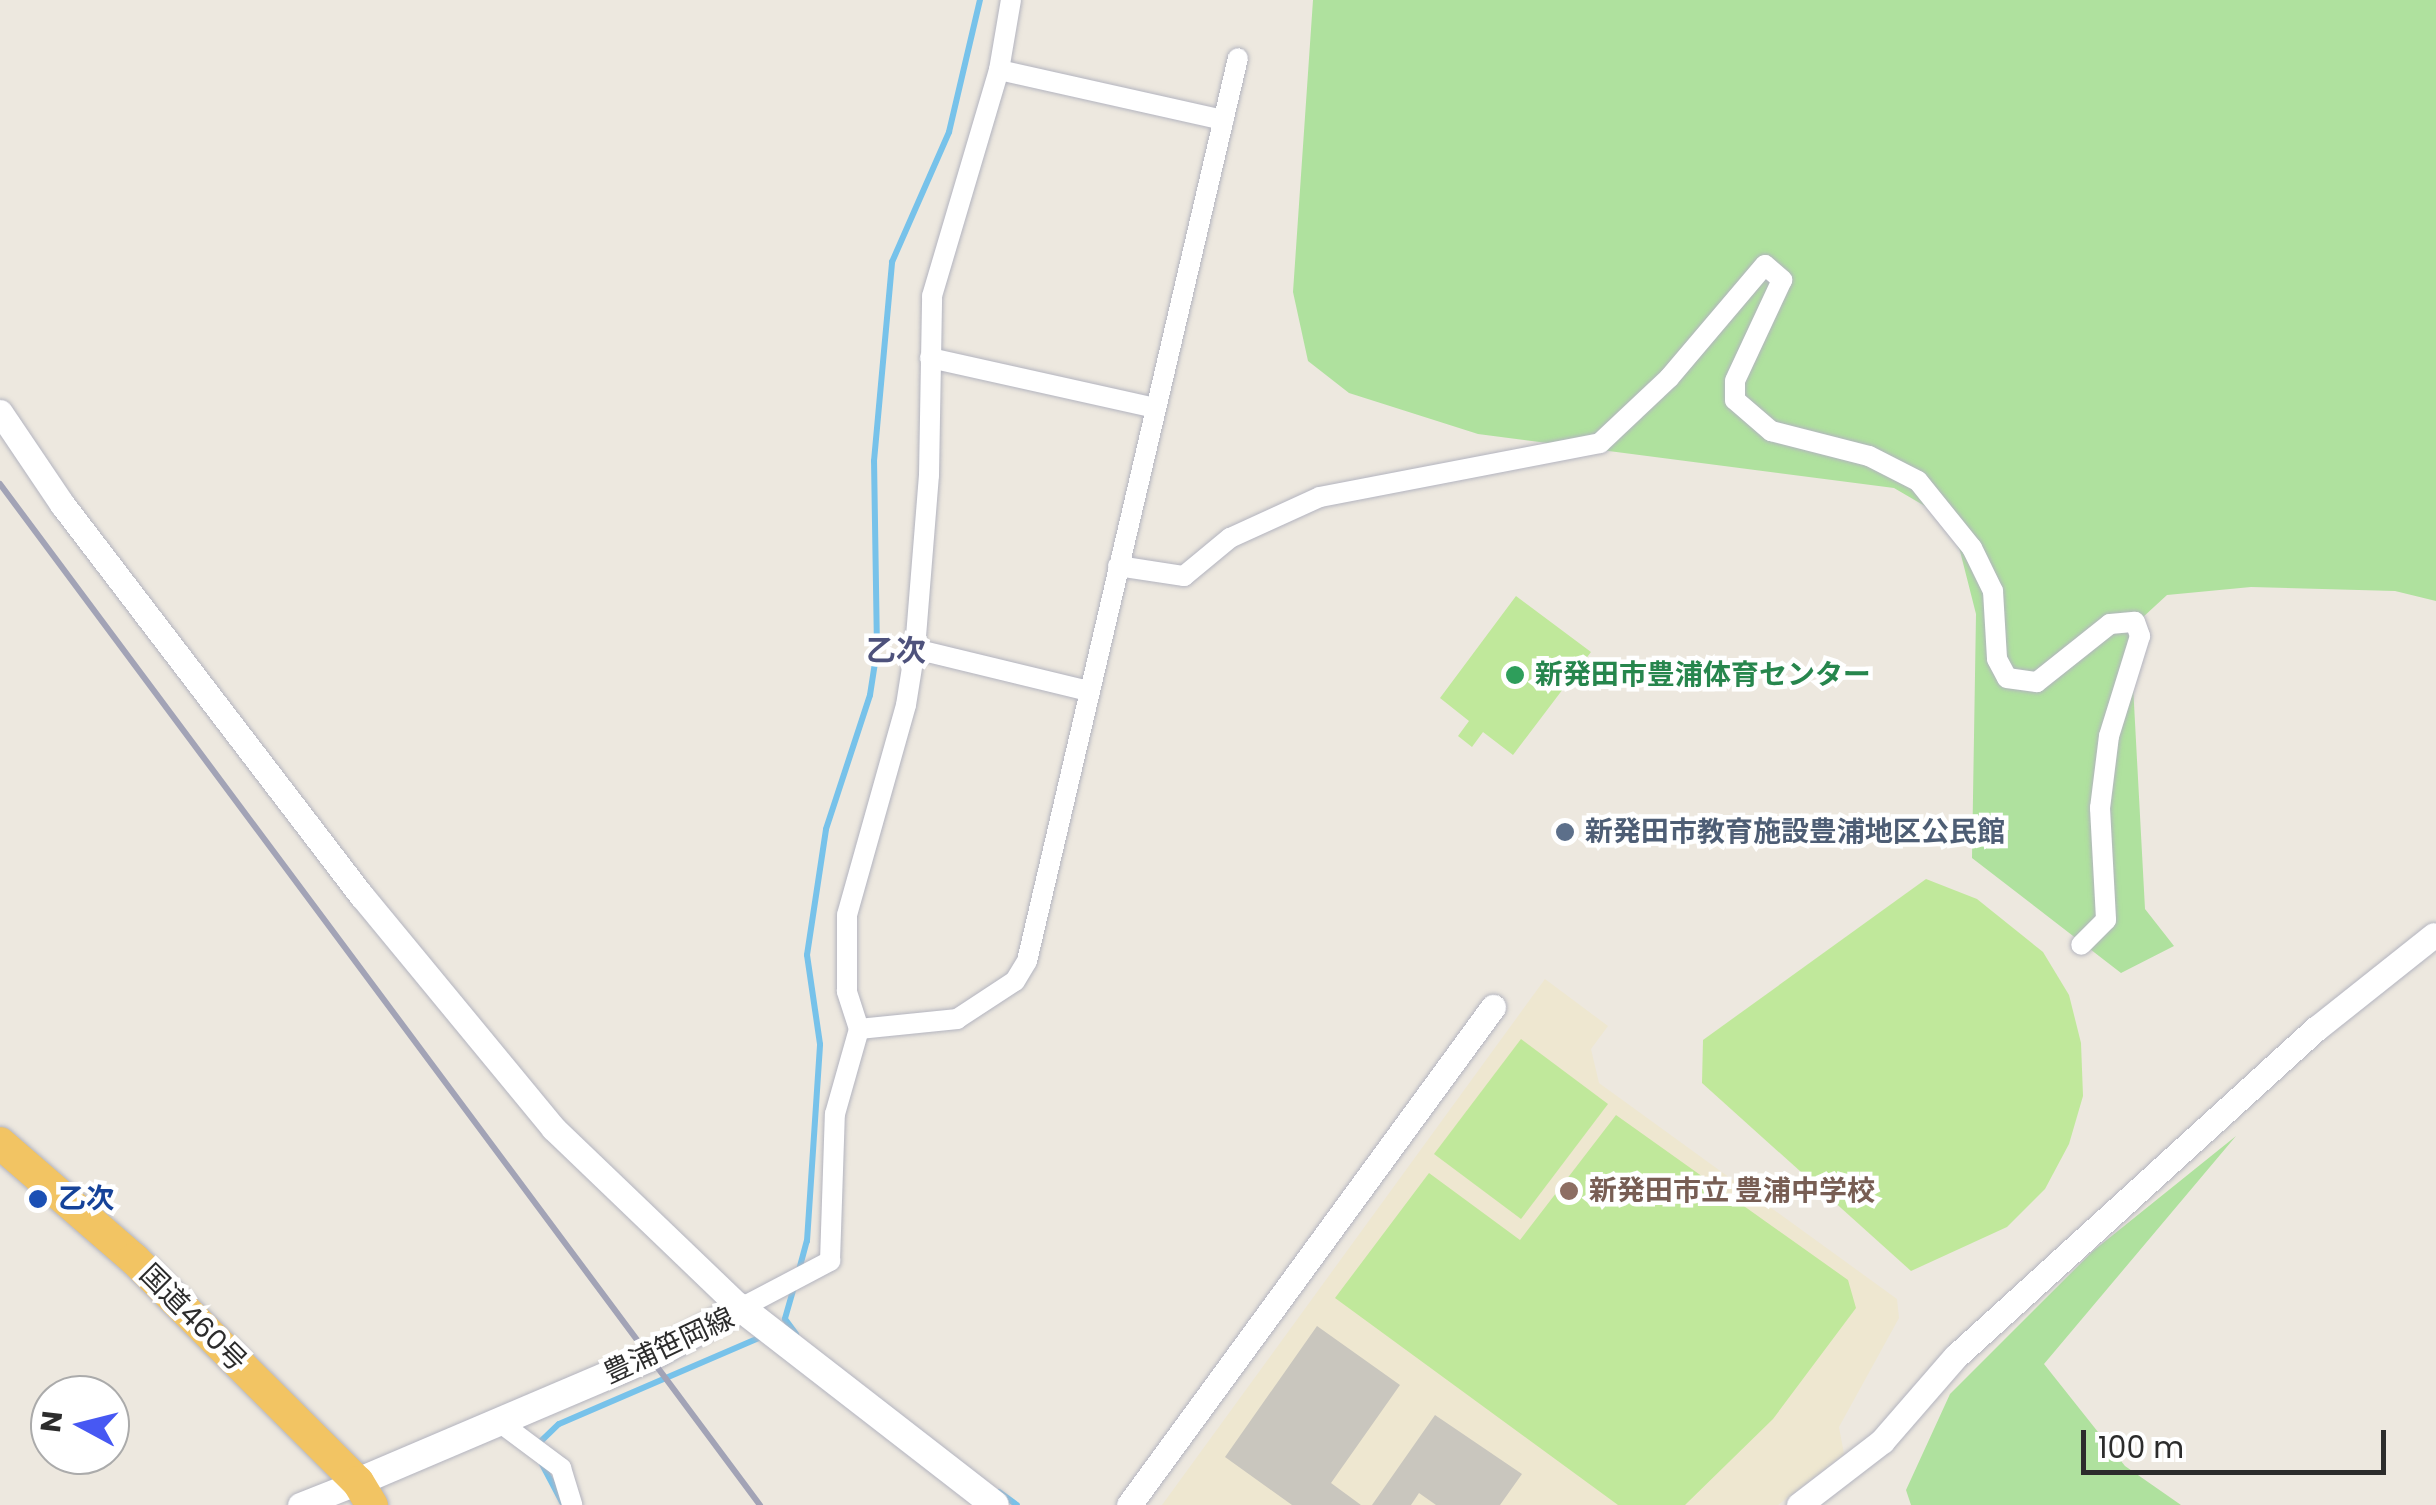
<!DOCTYPE html>
<html>
<head>
<meta charset="utf-8">
<style>
  body { margin:0 }
  #map { position:relative; width:2436px; height:1505px; overflow:hidden; background:#ede8df; font-family:Poppins,"Noto Sans JP",sans-serif }
  div>[style] { position:absolute }
  [style*='--x'] { left:calc(var(--x)*1px); top:calc(var(--y)*1px); width:calc(var(--w)*1px); rotate:calc(var(--a)*1deg) }
  .education>* { inset:0; background:#eee7d0 }
  .green>* { inset:0; background:#afe19e }
  .pitch>* { inset:0; background:#c0e89b }
  .stream>* { height:6px; margin:-3px; padding:0 3px; transform-origin:3px; border-radius:3px; background:#77c2ea }
  .building>* { inset:0; background:#c9c6be }
  .roads { filter:drop-shadow(0 0 2px #b3b4bf) drop-shadow(0 0 2px #b3b4bf) }
  .minor>* { height:20px; margin:-10px; padding:0 10px; transform-origin:10px; border-radius:10px; background:#fff }
  .tertiary>* { height:25px; margin:-12.5px; padding:0 12.5px; transform-origin:12.5px; border-radius:12.5px; background:#fff }
  .secondary>* { height:28px; margin:-14px; padding:0 14px; transform-origin:14px; border-radius:14px; background:#fff }
  .trunk>* { height:32px; margin:-16px; padding:0 16px; transform-origin:16px; border-radius:16px; background:#f2c463 }
  .rail>* { height:6px; margin:-3px; padding:0 3px; transform-origin:3px; border-radius:3px; background:#a2a3b6 }
  .dots>* { width:28px; height:28px; translate:-50% -50%; box-sizing:border-box; border:5px solid #fff; border-radius:50% }
  span { translate:-50% -50%; white-space:nowrap; text-align:center; line-height:1.15; -webkit-text-stroke:9px #fff; paint-order:stroke }
  .leisure-label { font-size:28px; color:#27864d; font-weight:700 }
  .left { translate:0 -50%; text-align:left }
  .service-label { font-size:28px; color:#4e5e75; font-weight:700 }
  .education-label { font-size:28px; color:#785e54; font-weight:700 }
  .transit-label { font-size:28px; color:#164399; font-weight:700 }
  .street-label { font-size:28px; color:#2c2c2c }
  .neighbourhood-label { font-size:30px; color:#4e527c; font-weight:700 }
  .north { position:absolute; left:30px; top:1375px; width:100px; height:100px; box-sizing:border-box; background:#fff; border:2px solid #ababab; border-radius:50%; rotate:277deg; font-size:28px; font-weight:700; line-height:40px; text-align:center; color:#2c2c2c }
  .north::after { content:''; display:block; margin:auto; width:35px; height:45px; background:#4758f3; clip-path:polygon(50% 0,100% 100%,50% 72%,0 100%) }
  .scale { position:absolute; left:2081px; top:1430px; width:305px; height:45px; box-sizing:border-box; border:5px solid #2c2c2c; border-top:0; padding-left:12px; font-size:30px; line-height:35px; white-space:nowrap; color:#2c2c2c; -webkit-text-stroke:8px #fff; paint-order:stroke }
</style>
</head>
<body>
<div id="map">
  <div class="education">
    <div style="clip-path:polygon(1545px 979px,1608px 1026px,1591px 1049px,1599px 1083px,1897px 1299px,1899px 1318px,1839px 1427px,1844px 1454px,1778px 1505px,1162px 1505px)"></div>
  </div>
  <div class="green">
    <div style="clip-path:polygon(1313px 0,2436px 0,2436px 601px,2395px 591px,2251px 587px,2167px 595px,2130px 629px,2145px 909px,2174px 946px,2121px 973px,1972px 858px,1976px 614px,1960px 551px,1942px 516px,1894px 488px,1478px 434px,1349px 393px,1308px 361px,1293px 292px)"></div>
    <div style="clip-path:polygon(2236px 1136px,2044px 1364px,2125px 1466px,2181px 1505px,1911px 1505px,1906px 1490px,1950px 1394px,2093px 1251px)"></div>
  </div>
  <div class="pitch">
    <div style="clip-path:polygon(1516px 596px,1591px 652px,1513px 755px,1483px 732px,1472px 747px,1458px 736px,1469px 721px,1440px 698px)"></div>
    <div style="clip-path:polygon(1926px 879px,1977px 899px,2043px 952px,2069px 995px,2081px 1043px,2083px 1096px,2069px 1144px,2045px 1189px,2007px 1227px,1911px 1271px,1702px 1083px,1703px 1040px)"></div>
    <div style="clip-path:polygon(1521px 1039px,1608px 1104px,1521px 1219px,1434px 1154px)"></div>
    <div style="clip-path:polygon(1616px 1115px,1848px 1280px,1856px 1308px,1773px 1419px,1685px 1505px,1618px 1505px,1335px 1298px,1429px 1173px,1520px 1240px)"></div>
  </div>
  <div class="stream">
    <div style="--x:799;--y:1270;--w:30;--a:-75"></div>
    <div style="--x:807;--y:1241;--w:197;--a:-86.2"></div>
    <div style="--x:820;--y:1044;--w:90;--a:-98.3"></div>
    <div style="--x:807;--y:955;--w:127;--a:-81.4"></div>
    <div style="--x:826;--y:829;--w:141;--a:-71.8"></div>
    <div style="--x:870;--y:695;--w:46;--a:-81.2"></div>
    <div style="--x:877;--y:650;--w:189;--a:-90.9"></div>
    <div style="--x:874;--y:461;--w:200;--a:-84.8"></div>
    <div style="--x:892;--y:262;--w:142;--a:-66.3"></div>
    <div style="--x:949;--y:132;--w:136;--a:-76.8"></div>
    <div style="--x:794;--y:1287;--w:33;--a:106"></div>
    <div style="--x:785;--y:1319;--w:19;--a:54"></div>
    <div style="--x:537;--y:1445;--w:30;--a:-44"></div>
    <div style="--x:559;--y:1424;--w:222;--a:-23.3"></div>
    <div style="--x:542;--y:1464;--w:43;--a:62.2"></div>
    <div style="--x:999;--y:1492;--w:22;--a:36"></div>
  </div>
  <div class="building">
    <div style="clip-path:polygon(1317px 1326px,1400px 1385px,1331px 1483px,1361px 1505px,1292px 1505px,1225px 1457px)"></div>
    <div style="clip-path:polygon(1435px 1415px,1522px 1474px,1500px 1505px,1436px 1505px,1419px 1493px,1411px 1505px,1372px 1505px)"></div>
  </div>
  <div class="roads">
    <div class="minor">
      <div style="--x:999;--y:70;--w:230;--a:12.6"></div>
      <div style="--x:930;--y:358;--w:230;--a:12.5"></div>
      <div style="--x:1118;--y:566;--w:67;--a:8.6"></div>
      <div style="--x:1184;--y:576;--w:60;--a:-39.6"></div>
      <div style="--x:1230;--y:538;--w:99;--a:-24.5"></div>
      <div style="--x:1320;--y:497;--w:285;--a:-10.9"></div>
      <div style="--x:1600;--y:443;--w:95;--a:-43.3"></div>
      <div style="--x:1669;--y:378;--w:148;--a:-49.7"></div>
      <div style="--x:1765;--y:265;--w:23;--a:41"></div>
      <div style="--x:1782;--y:280;--w:111;--a:115"></div>
      <div style="--x:1735;--y:381;--w:19;--a:90"></div>
      <div style="--x:1735;--y:400;--w:48;--a:40.7"></div>
      <div style="--x:1771;--y:431;--w:101;--a:14.3"></div>
      <div style="--x:1869;--y:456;--w:55;--a:27"></div>
      <div style="--x:1918;--y:481;--w:86;--a:51.1"></div>
      <div style="--x:1972;--y:548;--w:48;--a:64"></div>
      <div style="--x:1993;--y:591;--w:68;--a:86.6"></div>
      <div style="--x:1997;--y:659;--w:21;--a:62"></div>
      <div style="--x:2007;--y:678;--w:30;--a:8"></div>
      <div style="--x:2037;--y:682;--w:93;--a:-38.5"></div>
      <div style="--x:2110;--y:624;--w:25;--a:-5"></div>
      <div style="--x:2135;--y:622;--w:15;--a:70"></div>
      <div style="--x:2140;--y:636;--w:105;--a:107.2"></div>
      <div style="--x:2109;--y:736;--w:73;--a:97.1"></div>
      <div style="--x:2100;--y:808;--w:112;--a:86.9"></div>
      <div style="--x:2106;--y:920;--w:35;--a:135"></div>
      <div style="--x:915;--y:649;--w:178;--a:13.6"></div>
      <div style="--x:859;--y:1029;--w:99;--a:-5.8"></div>
      <div style="--x:957;--y:1019;--w:69;--a:-33.2"></div>
      <div style="--x:1015;--y:981;--w:23;--a:-59"></div>
      <div style="--x:1027;--y:961;--w:927;--a:-76.85"></div>
      <div style="--x:741;--y:1308;--w:101;--a:-27.8"></div>
      <div style="--x:830;--y:1261;--w:147;--a:-88.1"></div>
      <div style="--x:835;--y:1114;--w:88;--a:-74.2"></div>
      <div style="--x:859;--y:1029;--w:40;--a:-108"></div>
      <div style="--x:847;--y:991;--w:76;--a:-90"></div>
      <div style="--x:847;--y:915;--w:218;--a:-74.3"></div>
      <div style="--x:906;--y:705;--w:57;--a:-80.9"></div>
      <div style="--x:915;--y:649;--w:175;--a:-85.4"></div>
      <div style="--x:929;--y:475;--w:179;--a:-89"></div>
      <div style="--x:932;--y:296;--w:236;--a:-73.5"></div>
      <div style="--x:999;--y:70;--w:71;--a:-80.3"></div>
      <div style="--x:498;--y:1421;--w:79;--a:36.7"></div>
      <div style="--x:561;--y:1468;--w:39;--a:73"></div>
    </div>
    <div class="tertiary">
      <div style="--x:0;--y:412;--w:111;--a:56"></div>
      <div style="--x:62;--y:504;--w:494;--a:52.6"></div>
      <div style="--x:362;--y:896;--w:301;--a:50.5"></div>
      <div style="--x:553;--y:1128;--w:260;--a:43.8"></div>
      <div style="--x:300;--y:1505;--w:62;--a:-21.6"></div>
      <div style="--x:1129;--y:1505;--w:617;--a:-53.84"></div>
      <div style="--x:1799;--y:1505;--w:105;--a:-37.6"></div>
      <div style="--x:1882;--y:1441;--w:111;--a:-49"></div>
      <div style="--x:1955;--y:1357;--w:489;--a:-42.3"></div>
      <div style="--x:2317;--y:1028;--w:149;--a:-38.5"></div>
    </div>
    <div class="secondary">
      <div style="--x:358;--y:1482;--w:316;--a:-23.1"></div>
      <div style="--x:649;--y:1358;--w:105;--a:-28.5"></div>
      <div style="--x:741;--y:1308;--w:321;--a:37.8"></div>
    </div>
    <div class="trunk">
      <div style="--x:0;--y:1143;--w:177;--a:40.9"></div>
      <div style="--x:134;--y:1259;--w:316;--a:44.9"></div>
      <div style="--x:358;--y:1482;--w:27;--a:59"></div>
    </div>
  </div>
  <div class="rail">
    <div style="--x:0;--y:484;--w:1273;--a:53.34"></div>
  </div>
  <div class="dots">
    <div style="left:1515px;top:675px;background:#2e9e5b"></div>
    <div style="left:1565px;top:832px;background:#5c6f8a"></div>
    <div style="left:1569px;top:1191px;background:#8d6e63"></div>
    <div style="left:38px;top:1199px;background:#1a4fb4"></div>
  </div>
  <div class="leisure-label">
    <span class="left" style="left:1535px;top:675px">新発田市豊浦体育センター</span>
  </div>
  <div class="service-label">
    <span class="left" style="left:1585px;top:832px">新発田市教育施設豊浦地区公民館</span>
  </div>
  <div class="education-label">
    <span class="left" style="left:1589px;top:1191px">新発田市立 豊浦中学校</span>
  </div>
  <div class="transit-label">
    <span class="left" style="left:58px;top:1199px">乙次</span>
  </div>
  <div class="street-label">
    <span style="left:193px;top:1318px;rotate:45deg">国道460号</span>
    <span style="left:669px;top:1346px;rotate:-25deg">豊浦笹岡線</span>
  </div>
  <div class="neighbourhood-label">
    <span style="left:896px;top:651px">乙次</span>
  </div>
  <div class="north">N</div>
  <div class="scale">100 m</div>
</div>
</body>
</html>
